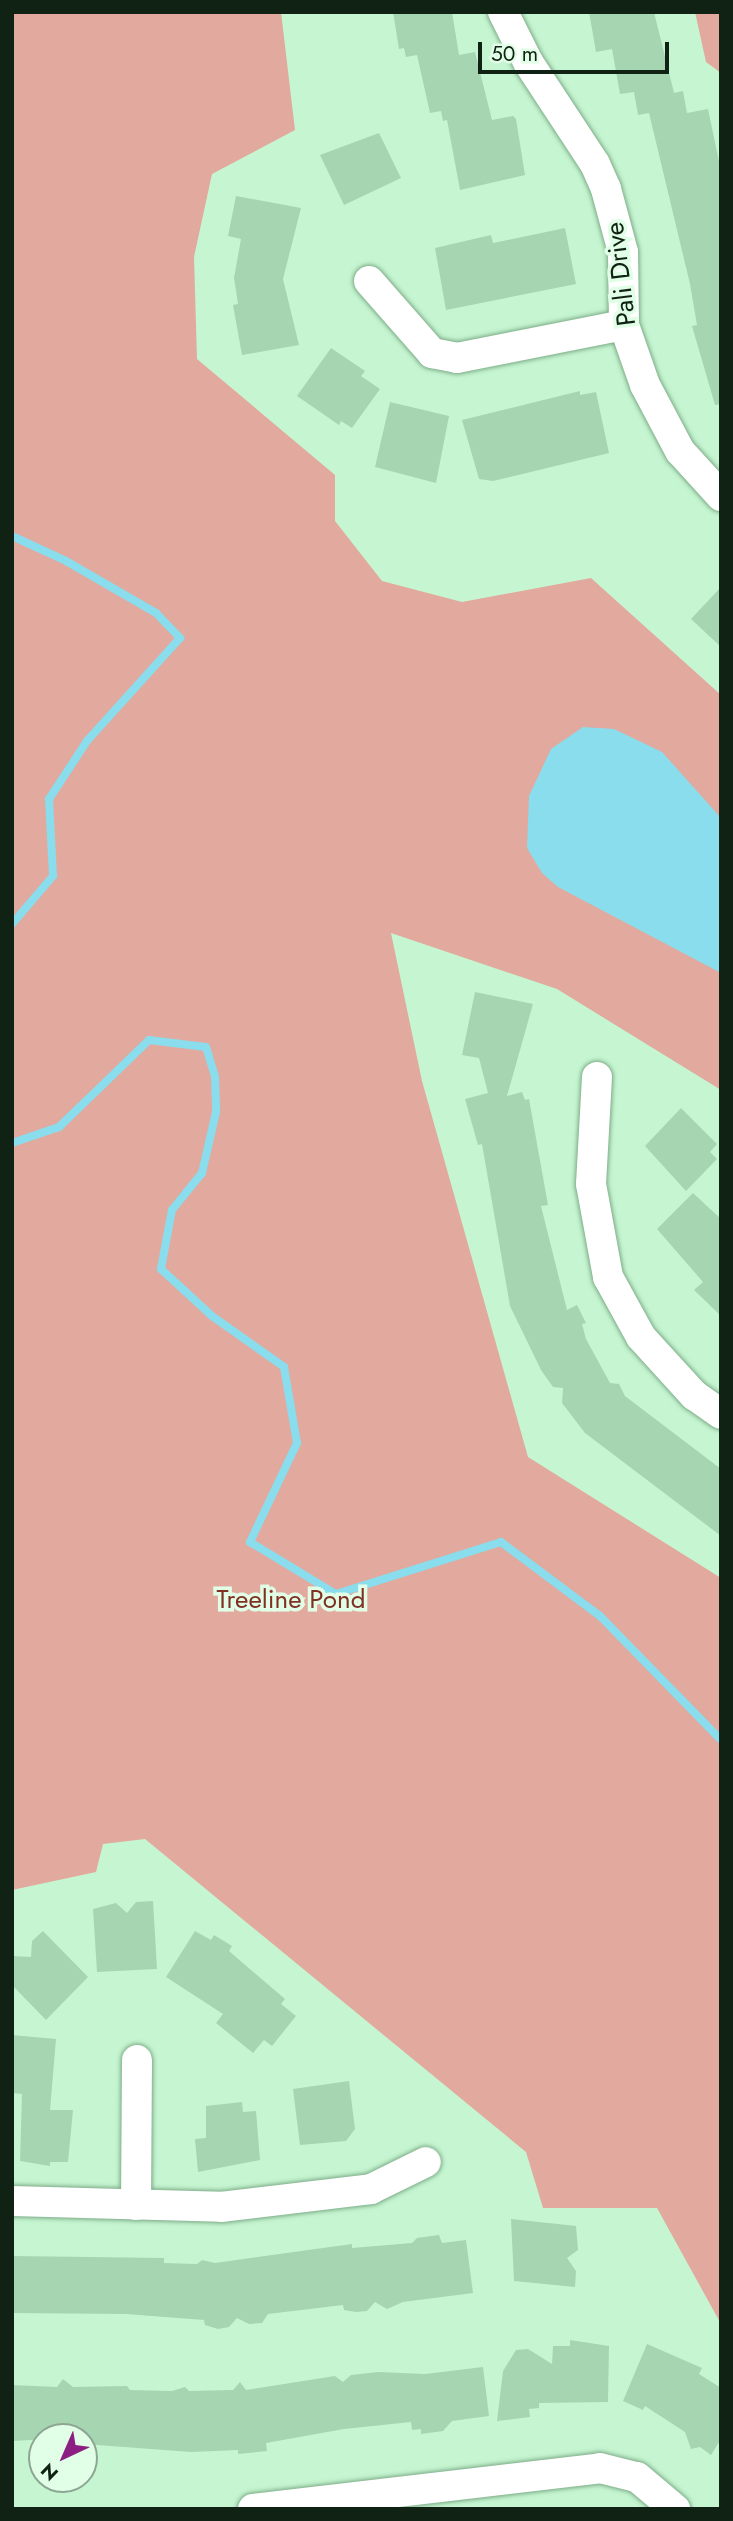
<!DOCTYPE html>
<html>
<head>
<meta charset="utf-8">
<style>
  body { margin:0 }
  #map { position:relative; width:733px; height:2521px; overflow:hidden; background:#c6f6d1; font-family:Jost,sans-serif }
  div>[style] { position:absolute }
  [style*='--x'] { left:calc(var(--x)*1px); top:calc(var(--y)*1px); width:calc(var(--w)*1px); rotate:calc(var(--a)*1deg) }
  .green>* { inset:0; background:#e2a99e }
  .water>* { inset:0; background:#89dded }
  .stream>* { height:8px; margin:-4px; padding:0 4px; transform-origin:4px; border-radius:4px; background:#89dded }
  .building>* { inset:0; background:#a6d5b1 }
  .roads { filter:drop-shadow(0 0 2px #7eac89) drop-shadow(0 0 2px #7eac89) }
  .street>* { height:30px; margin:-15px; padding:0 15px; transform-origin:15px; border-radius:15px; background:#fff }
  span { translate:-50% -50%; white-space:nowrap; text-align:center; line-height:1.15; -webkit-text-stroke:7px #e1fee7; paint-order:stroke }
  .street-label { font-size:26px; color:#102214 }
  .park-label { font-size:26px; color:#813124 }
  .frame { position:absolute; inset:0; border:14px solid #102214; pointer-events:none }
  .north { position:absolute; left:28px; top:2423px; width:70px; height:70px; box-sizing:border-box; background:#e1fee7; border:2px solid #8da693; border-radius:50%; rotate:224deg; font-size:19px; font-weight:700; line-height:28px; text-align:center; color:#102214 }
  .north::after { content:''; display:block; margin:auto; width:24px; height:32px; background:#8b1f83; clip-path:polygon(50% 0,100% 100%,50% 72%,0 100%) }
  .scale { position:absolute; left:478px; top:42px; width:191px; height:32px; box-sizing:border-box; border:4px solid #102214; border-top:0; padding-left:9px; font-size:21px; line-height:24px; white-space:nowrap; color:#102214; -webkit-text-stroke:5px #e1fee7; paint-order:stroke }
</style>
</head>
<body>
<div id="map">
  <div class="green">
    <div style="clip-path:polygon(12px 12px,281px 12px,295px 130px,212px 174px,194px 257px,197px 359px,335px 475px,335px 521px,382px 581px,462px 602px,591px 578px,721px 695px,721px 1090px,557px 989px,391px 933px,422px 1081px,528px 1457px,721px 1578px,721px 2324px,657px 2208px,543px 2208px,526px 2152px,145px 1839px,103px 1844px,96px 1872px,12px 1890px)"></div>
    <div style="clip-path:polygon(695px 12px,721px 12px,721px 73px,706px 62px)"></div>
  </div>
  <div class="water">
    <div style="clip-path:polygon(583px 727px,614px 729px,662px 752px,721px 818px,721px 973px,558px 887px,542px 873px,527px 848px,529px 796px,551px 749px)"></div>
  </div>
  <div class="stream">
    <div style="--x:12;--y:536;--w:60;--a:24.8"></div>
    <div style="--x:66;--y:561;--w:104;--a:30"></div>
    <div style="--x:156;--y:613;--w:35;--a:46"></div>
    <div style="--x:180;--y:638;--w:139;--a:132.1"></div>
    <div style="--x:87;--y:741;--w:69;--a:123.2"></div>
    <div style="--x:49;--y:799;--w:77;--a:87"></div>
    <div style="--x:53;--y:876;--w:63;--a:130.5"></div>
    <div style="--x:12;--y:1143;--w:50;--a:-18.8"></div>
    <div style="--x:59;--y:1127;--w:125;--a:-44"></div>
    <div style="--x:149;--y:1040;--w:57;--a:7"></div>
    <div style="--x:206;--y:1047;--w:31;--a:73"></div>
    <div style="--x:215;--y:1077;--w:35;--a:88"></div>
    <div style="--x:216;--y:1112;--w:63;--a:102.9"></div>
    <div style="--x:202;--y:1173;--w:48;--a:129"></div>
    <div style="--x:172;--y:1210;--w:60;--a:100.6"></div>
    <div style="--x:161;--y:1269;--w:69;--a:42.7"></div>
    <div style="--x:212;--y:1316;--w:88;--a:35.3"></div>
    <div style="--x:284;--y:1367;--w:77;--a:80.3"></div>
    <div style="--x:297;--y:1443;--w:110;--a:115.4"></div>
    <div style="--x:250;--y:1542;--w:100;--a:31.2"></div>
    <div style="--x:336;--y:1594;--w:173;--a:-17.5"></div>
    <div style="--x:501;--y:1542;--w:124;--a:36.8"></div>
    <div style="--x:600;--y:1616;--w:173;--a:45.7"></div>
  </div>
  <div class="building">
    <div style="clip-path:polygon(393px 12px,452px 12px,459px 55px,475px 52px,492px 120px,513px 116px,516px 119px,525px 175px,460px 190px,447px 120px,443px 121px,441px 111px,430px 113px,417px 55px,406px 57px,404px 48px,399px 49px)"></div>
    <div style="clip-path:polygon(589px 12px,654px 12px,674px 93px,683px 91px,687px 113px,708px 109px,721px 171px,721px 404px,715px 405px,692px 326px,697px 325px,690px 284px,649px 113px,638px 115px,634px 92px,620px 94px,612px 49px,596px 52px)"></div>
    <div style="clip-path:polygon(379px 133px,401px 178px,344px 205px,320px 155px)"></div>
    <div style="clip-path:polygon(236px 196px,301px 208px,283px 279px,299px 345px,242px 355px,233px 305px,238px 304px,234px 278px,241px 239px,228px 236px)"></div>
    <div style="clip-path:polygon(565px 228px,576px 284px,446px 310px,435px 248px,491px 235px,493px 243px)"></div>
    <div style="clip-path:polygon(331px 348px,365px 371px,361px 376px,380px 389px,352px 428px,341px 421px,339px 425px,297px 396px)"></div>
    <div style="clip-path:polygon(580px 391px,580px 395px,596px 392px,609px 453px,493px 481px,479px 479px,462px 420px)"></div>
    <div style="clip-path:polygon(390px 402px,449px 416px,436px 483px,375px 467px)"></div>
    <div style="clip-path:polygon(721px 587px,721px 647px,691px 619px)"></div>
    <div style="clip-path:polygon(475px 992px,533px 1004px,507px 1096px,522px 1092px,525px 1100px,529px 1099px,548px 1205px,541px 1206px,567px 1310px,577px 1305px,586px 1323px,582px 1324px,586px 1339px,610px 1383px,619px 1384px,625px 1396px,721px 1469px,721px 1536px,585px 1433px,562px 1403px,563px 1388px,553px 1387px,541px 1370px,510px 1306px,482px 1144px,478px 1145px,465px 1099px,488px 1093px,479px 1058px,462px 1055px)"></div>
    <div style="clip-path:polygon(681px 1108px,717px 1144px,710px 1152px,717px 1159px,686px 1191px,645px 1146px)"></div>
    <div style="clip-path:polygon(693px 1193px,721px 1219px,721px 1316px,694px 1290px,703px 1282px,657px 1229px)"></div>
    <div style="clip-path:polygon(153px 1901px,157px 1969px,97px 1972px,93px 1909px,116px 1903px,127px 1913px,136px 1902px)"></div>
    <div style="clip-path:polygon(43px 1931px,88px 1977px,46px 2020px,12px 1985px,12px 1956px,31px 1957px,32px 1941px)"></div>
    <div style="clip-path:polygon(195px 1931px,211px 1940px,214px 1935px,232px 1946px,229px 1951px,285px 1999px,281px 2004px,296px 2016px,272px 2046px,264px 2040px,253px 2053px,216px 2023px,223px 2014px,166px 1977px)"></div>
    <div style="clip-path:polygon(12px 2035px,56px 2039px,50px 2110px,73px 2110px,68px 2162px,50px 2162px,50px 2166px,20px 2161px,22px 2094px,12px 2093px)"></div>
    <div style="clip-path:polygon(349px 2081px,355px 2129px,346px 2141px,300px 2145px,293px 2089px)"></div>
    <div style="clip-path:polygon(242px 2102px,243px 2112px,256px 2111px,260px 2160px,198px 2172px,195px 2139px,206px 2138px,206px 2106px)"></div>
    <div style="clip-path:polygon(511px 2219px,576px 2226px,578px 2250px,567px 2258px,576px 2271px,575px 2287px,514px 2281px)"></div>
    <div style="clip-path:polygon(439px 2235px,442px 2243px,466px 2240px,473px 2293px,403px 2302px,387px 2309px,375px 2302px,367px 2311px,356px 2312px,344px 2310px,343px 2305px,268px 2314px,262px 2323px,249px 2324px,237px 2318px,229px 2327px,218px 2329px,205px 2325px,204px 2320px,126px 2314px,12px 2313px,12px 2256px,164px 2258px,164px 2263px,197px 2264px,202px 2260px,215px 2263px,352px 2244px,352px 2248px,412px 2243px,417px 2238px)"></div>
    <div style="clip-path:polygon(570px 2340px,609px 2346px,608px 2402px,539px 2403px,539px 2408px,529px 2409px,530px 2417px,497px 2421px,503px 2371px,516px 2350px,528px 2349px,552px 2364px,553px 2346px,570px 2346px)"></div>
    <div style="clip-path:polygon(647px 2344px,702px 2368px,699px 2374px,721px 2388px,721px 2439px,711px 2455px,700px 2447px,691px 2449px,685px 2432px,645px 2406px,643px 2410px,623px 2401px)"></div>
    <div style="clip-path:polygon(483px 2367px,489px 2416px,452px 2421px,443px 2431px,421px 2434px,421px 2429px,412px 2430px,411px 2422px,344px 2429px,266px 2443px,267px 2451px,238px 2454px,238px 2450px,191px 2452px,84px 2444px,84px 2437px,12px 2441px,12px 2385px,57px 2387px,63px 2379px,73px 2387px,127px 2386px,130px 2390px,172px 2391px,185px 2387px,189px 2391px,233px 2390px,240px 2382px,246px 2390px,335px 2376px,343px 2382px,351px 2375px,378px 2372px,425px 2374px)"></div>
  </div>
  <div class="roads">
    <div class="street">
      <div style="--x:503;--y:12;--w:56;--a:63.4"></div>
      <div style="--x:528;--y:62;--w:122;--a:56.7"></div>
      <div style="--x:595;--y:164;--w:27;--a:66"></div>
      <div style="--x:606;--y:189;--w:65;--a:74.9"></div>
      <div style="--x:623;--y:252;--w:73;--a:89.2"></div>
      <div style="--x:624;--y:325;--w:64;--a:70.7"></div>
      <div style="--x:645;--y:385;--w:75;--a:62.1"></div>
      <div style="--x:680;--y:451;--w:61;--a:47.7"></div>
      <div style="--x:369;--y:281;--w:96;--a:48.8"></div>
      <div style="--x:432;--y:353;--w:25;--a:11"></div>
      <div style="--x:457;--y:358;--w:170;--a:-11.2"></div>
      <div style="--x:597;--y:1077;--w:107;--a:93.2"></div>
      <div style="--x:591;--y:1184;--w:95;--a:79.6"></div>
      <div style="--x:608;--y:1277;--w:68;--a:61.2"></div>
      <div style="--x:641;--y:1337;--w:79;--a:47.6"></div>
      <div style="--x:694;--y:1395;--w:33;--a:35"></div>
      <div style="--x:12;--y:2201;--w:209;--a:1.6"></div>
      <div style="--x:221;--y:2207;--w:151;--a:-6.8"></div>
      <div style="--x:371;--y:2189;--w:61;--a:-26.1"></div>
      <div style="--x:136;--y:2205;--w:145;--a:-89.6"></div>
      <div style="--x:253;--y:2509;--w:349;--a:-6.7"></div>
      <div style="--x:600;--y:2468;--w:38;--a:14"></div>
      <div style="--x:637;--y:2477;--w:50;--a:40.1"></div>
    </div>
  </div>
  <div class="street-label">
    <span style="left:621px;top:274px;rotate:-97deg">Pali Drive</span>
  </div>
  <div class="park-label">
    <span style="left:291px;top:1600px">Treeline Pond</span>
  </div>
  <div class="frame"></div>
  <div class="north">N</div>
  <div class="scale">50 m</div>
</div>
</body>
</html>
